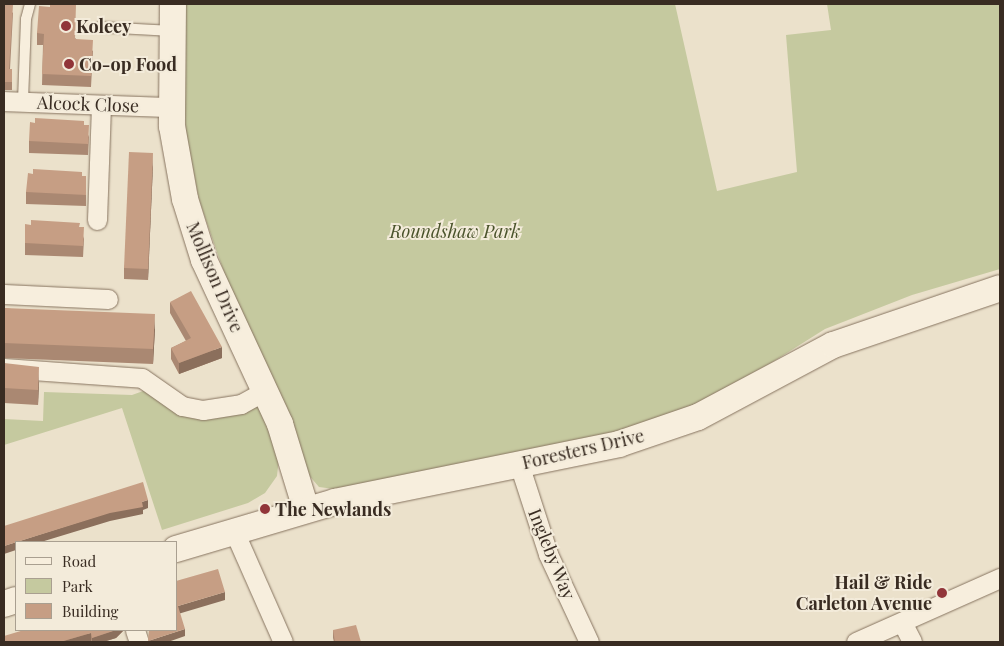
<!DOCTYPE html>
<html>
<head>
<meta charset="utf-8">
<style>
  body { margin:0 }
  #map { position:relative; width:1004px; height:646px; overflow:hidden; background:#ebe1cb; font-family:"Playfair Display",serif }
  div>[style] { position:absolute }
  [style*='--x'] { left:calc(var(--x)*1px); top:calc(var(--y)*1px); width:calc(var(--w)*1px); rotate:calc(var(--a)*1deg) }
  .green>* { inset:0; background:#c5c99f }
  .roads { filter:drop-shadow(0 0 1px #877460) drop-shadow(0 0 1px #877460) }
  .service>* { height:10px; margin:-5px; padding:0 5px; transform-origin:5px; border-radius:5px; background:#f7eedd }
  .minor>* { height:19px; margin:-9.5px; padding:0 9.5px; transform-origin:9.5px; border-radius:9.5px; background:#f7eedd }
  .secondary>* { height:26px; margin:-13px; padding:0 13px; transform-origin:13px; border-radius:13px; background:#f7eedd }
  .wall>* { inset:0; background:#aa8872 }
  .shaded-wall>* { inset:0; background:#8b6f5c }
  .building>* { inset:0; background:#c69e84 }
  .dots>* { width:14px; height:14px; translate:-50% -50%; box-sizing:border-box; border:2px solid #f3ebda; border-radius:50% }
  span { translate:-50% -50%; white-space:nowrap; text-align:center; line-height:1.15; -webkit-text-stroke:4px #f3ebda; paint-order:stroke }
  .poi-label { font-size:18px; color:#392c22; font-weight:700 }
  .left { translate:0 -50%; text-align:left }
  .right { translate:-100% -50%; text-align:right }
  .street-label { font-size:18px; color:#392c22 }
  .park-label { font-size:18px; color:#4a532b; font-style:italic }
  .frame { position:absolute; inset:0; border:5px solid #392c22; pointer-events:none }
  .legend { position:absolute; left:15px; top:541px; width:162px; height:90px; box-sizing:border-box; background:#f3ebda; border:1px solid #a99f90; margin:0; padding:6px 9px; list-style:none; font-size:15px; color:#392c22 }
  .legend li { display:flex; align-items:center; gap:10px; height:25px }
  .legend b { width:25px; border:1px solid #a99f90 }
</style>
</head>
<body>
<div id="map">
  <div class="green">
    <div style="clip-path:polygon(185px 4px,675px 4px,717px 191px,797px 172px,786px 35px,831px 30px,827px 4px,1000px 4px,1000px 269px,912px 295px,825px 329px,771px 363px,693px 405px,616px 433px,334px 489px,319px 487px,307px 473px,226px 278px,199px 200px,186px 134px,183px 74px)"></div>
    <div style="clip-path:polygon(146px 390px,159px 401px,262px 404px,279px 458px,277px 476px,265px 493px,248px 503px,162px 530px,122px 408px,4px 445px,4px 419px,43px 421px,44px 392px,132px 395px)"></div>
  </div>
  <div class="roads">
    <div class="service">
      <div style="--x:100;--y:27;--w:72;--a:3.2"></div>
      <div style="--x:23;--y:101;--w:82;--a:-87.9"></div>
      <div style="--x:26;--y:19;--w:16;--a:-75"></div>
    </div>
    <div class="minor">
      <div style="--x:4;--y:101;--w:167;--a:2.1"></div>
      <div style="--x:97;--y:220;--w:115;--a:-88"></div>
      <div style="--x:4;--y:294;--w:104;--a:2.8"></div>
      <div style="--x:4;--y:368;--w:138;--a:4.1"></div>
      <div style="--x:142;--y:378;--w:49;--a:35"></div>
      <div style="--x:182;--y:406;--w:21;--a:11"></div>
      <div style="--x:203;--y:410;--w:38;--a:-9"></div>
      <div style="--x:241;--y:404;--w:29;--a:-29"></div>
      <div style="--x:519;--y:464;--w:95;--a:72.1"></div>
      <div style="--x:548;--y:554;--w:97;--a:65"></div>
      <div style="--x:234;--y:531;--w:121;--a:66.2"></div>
      <div style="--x:902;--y:622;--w:22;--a:63"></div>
      <div style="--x:135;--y:630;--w:13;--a:72"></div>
      <div style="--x:856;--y:642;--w:158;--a:-24"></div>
    </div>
    <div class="secondary">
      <div style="--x:173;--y:4;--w:122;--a:90.5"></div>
      <div style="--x:172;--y:126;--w:74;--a:79.9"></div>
      <div style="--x:185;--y:199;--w:64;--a:72.7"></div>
      <div style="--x:204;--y:260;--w:181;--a:65.1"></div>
      <div style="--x:280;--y:424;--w:89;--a:73"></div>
      <div style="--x:176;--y:549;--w:166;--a:-16.5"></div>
      <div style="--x:335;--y:502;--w:290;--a:-11.5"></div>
      <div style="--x:619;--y:444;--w:83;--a:-18.9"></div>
      <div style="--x:698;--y:417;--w:153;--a:-28.1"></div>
      <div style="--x:833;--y:345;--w:176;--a:-18.8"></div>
      <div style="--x:4;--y:604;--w:13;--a:-18"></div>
    </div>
  </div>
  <div class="wall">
    <div style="clip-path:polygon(4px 4px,13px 13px,10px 69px,12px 69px,12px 90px,4px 90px)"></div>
    <div style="clip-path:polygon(50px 7px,76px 39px,93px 51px,91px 87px,42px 85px,43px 45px,37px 45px,37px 33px)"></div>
    <div style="clip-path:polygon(84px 125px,89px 137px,88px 155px,29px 153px,29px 141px)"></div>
    <div style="clip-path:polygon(153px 164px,148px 280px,124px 279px,124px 268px)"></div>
    <div style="clip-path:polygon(82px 176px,86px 188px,86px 206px,26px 204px,26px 192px)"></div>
    <div style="clip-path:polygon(80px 227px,84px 239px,83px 257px,25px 255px,25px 243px)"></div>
    <div style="clip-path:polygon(170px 302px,222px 358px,179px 374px,171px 359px,171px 348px,186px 341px,170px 313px)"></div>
    <div style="clip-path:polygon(4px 308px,155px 329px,153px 364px,4px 358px)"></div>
    <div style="clip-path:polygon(4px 363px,39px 382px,38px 405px,4px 403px)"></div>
    <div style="clip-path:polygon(123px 630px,123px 631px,116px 638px,103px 642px,91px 642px,91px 641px,87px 642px,4px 642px)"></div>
    <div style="clip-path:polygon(333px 630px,361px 642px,334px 642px,333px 638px)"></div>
  </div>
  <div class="shaded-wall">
    <div style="clip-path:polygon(153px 153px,153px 164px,148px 280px,148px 269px)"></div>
    <div style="clip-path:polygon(155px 314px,155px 329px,153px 364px,153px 349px)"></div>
    <div style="clip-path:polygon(222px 347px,222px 358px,179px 374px,179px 363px)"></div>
    <div style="clip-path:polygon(39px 367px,39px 382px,38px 405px,38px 390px)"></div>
    <div style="clip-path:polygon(148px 500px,148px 508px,143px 510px,143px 514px,110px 521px,41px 542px,16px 542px,16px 550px,4px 554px,4px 546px)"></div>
    <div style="clip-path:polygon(225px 592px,225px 600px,178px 614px,178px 606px)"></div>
    <div style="clip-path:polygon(185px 629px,185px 636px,168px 642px,148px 642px,148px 641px)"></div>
    <div style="clip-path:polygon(116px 630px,123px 630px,123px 631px,116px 638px,103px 642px,92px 642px,92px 638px)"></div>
    <div style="clip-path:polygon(91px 633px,91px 641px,87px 642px,60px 642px)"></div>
  </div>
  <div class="building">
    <div style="clip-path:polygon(4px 4px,9px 4px,9px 5px,13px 5px,9px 69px,12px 69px,12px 82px,4px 82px)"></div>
    <div style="clip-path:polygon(50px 4px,76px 4px,75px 39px,93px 40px,91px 76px,42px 74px,44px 34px,37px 33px,39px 6px,50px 7px)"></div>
    <div style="clip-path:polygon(35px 118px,84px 121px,84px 125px,89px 125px,88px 144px,29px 141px,30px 122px,35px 123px)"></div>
    <div style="clip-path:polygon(129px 152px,153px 153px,148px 269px,124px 268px)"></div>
    <div style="clip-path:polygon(33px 169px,82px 172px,82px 176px,86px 176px,86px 195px,26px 192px,28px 173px,33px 174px)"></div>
    <div style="clip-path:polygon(31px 220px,80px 223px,79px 227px,84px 227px,83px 246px,25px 243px,25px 224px,31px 225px)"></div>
    <div style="clip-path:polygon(191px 291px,222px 347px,179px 363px,171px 348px,191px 338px,170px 302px)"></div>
    <div style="clip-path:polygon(4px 308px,155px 314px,153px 349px,4px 343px)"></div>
    <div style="clip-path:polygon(4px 363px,39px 367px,38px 390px,4px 388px)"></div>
    <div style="clip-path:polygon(143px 482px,148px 500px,142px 502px,143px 507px,110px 513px,4px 546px,4px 526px)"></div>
    <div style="clip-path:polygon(218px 569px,225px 592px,178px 606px,185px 629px,148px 641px,149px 630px,176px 630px,176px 581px)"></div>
    <div style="clip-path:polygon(356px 625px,361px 642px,335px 642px,333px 630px)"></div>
    <div style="clip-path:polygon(24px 630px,116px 630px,92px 638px,91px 633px,60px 642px,4px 642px,4px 636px)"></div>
  </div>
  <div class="dots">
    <div style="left:66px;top:26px;background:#913539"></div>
    <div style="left:69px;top:64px;background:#913539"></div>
    <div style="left:265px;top:509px;background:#913539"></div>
    <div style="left:942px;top:593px;background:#913539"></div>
  </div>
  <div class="poi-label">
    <span class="left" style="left:76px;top:26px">Koleey</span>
    <span class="left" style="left:79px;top:64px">Co-op Food</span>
    <span class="left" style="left:275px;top:509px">The Newlands</span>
    <span class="right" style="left:932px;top:593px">Hail &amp; Ride<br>Carleton Avenue</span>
  </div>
  <div class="street-label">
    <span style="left:88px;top:104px;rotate:2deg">Alcock Close</span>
    <span style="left:215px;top:277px;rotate:67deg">Mollison Drive</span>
    <span style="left:583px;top:449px;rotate:-13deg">Foresters Drive</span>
    <span style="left:552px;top:554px;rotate:68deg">Ingleby Way</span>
  </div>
  <div class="park-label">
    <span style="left:455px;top:231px">Roundshaw Park</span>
  </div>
  <div class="frame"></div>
  <ul class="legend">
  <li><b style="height:6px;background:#f7eedd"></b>Road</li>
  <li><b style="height:14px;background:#c5c99f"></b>Park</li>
  <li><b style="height:14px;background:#c69e84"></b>Building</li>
  </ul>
</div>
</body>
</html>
